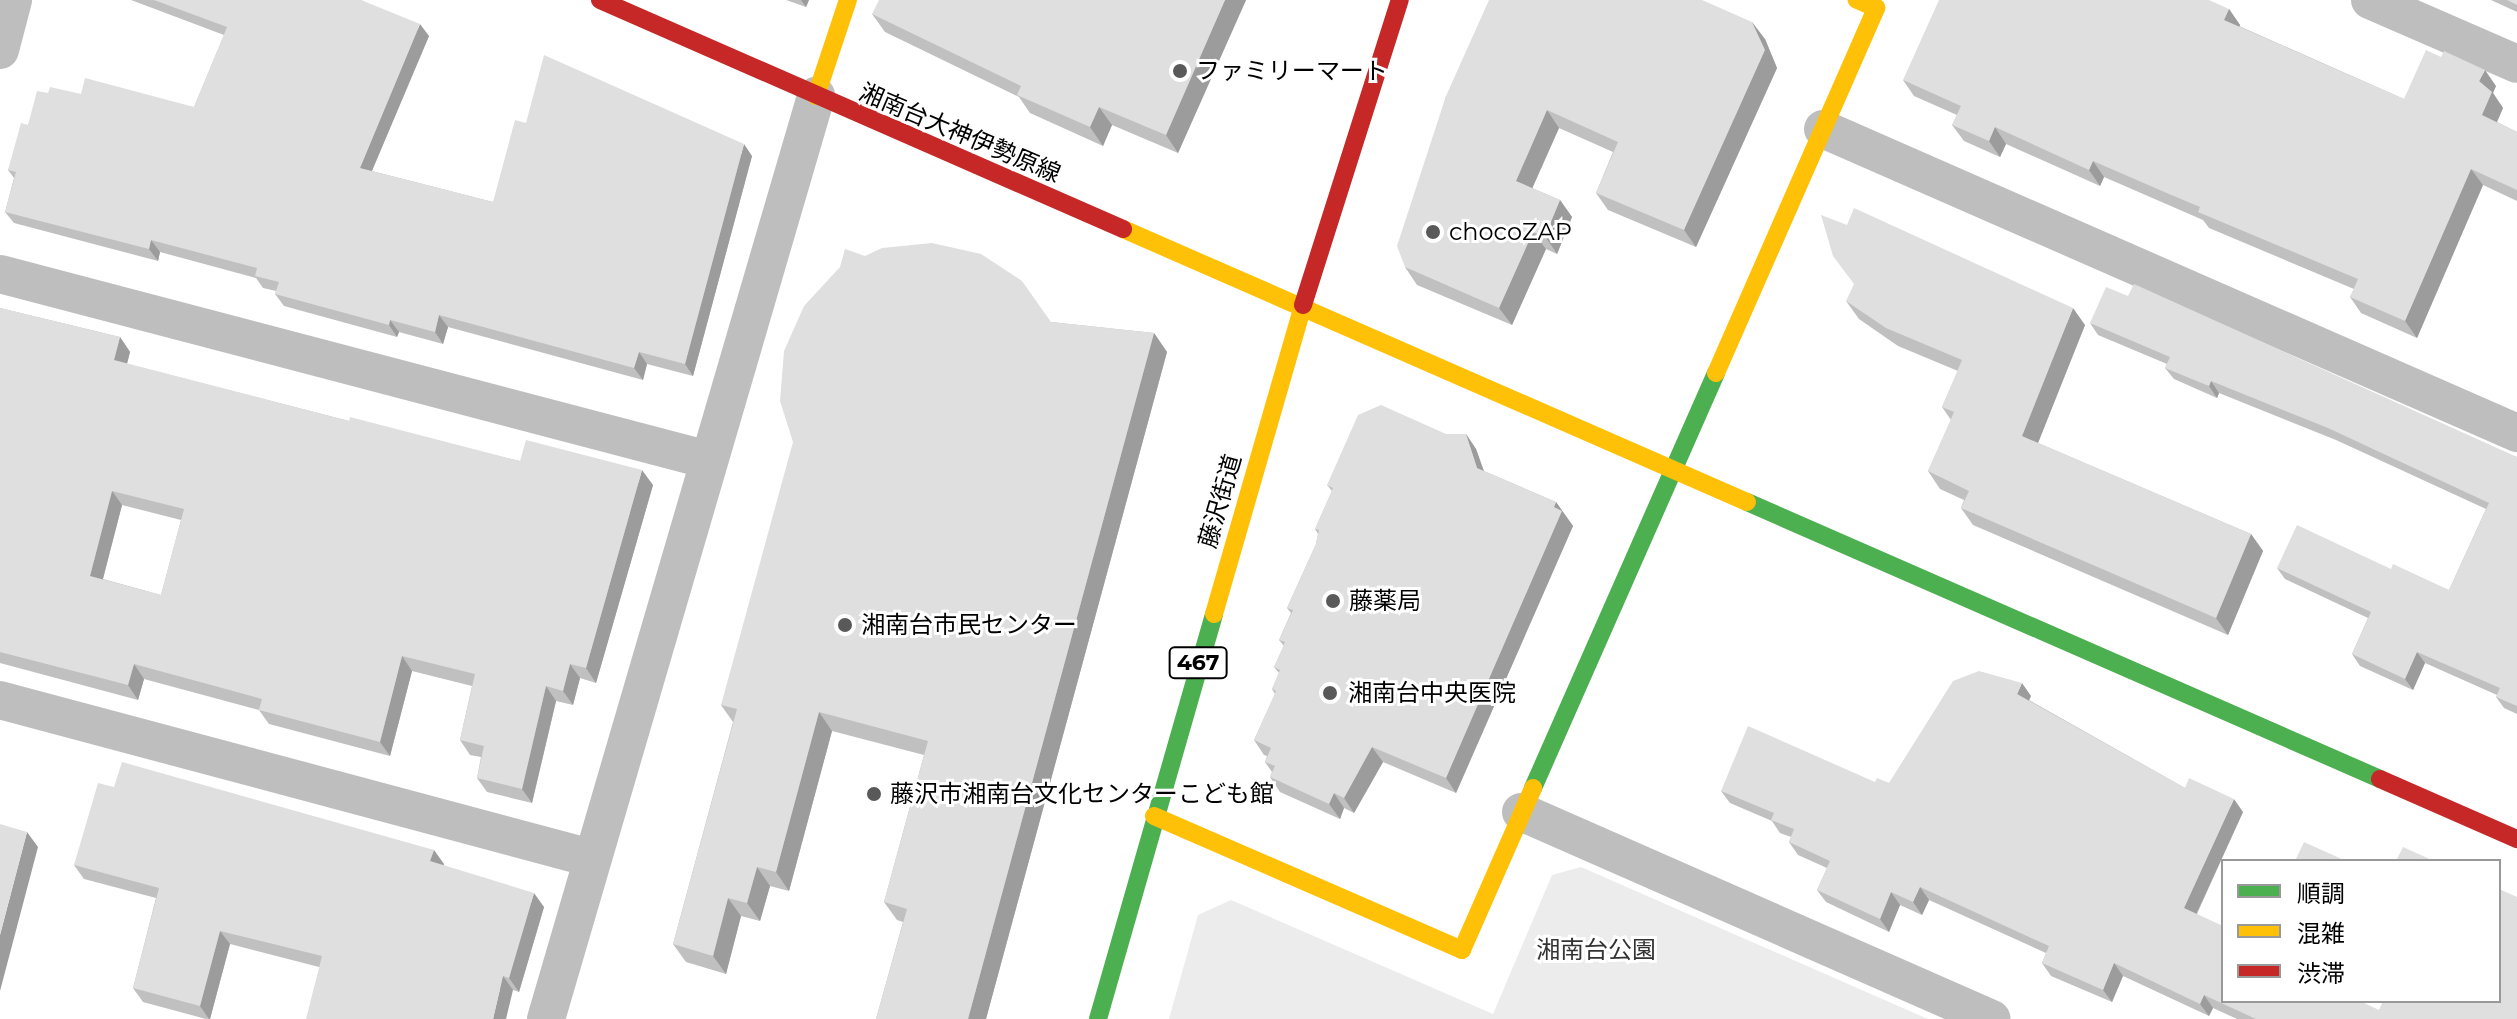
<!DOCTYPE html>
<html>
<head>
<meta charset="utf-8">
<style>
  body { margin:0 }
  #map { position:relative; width:2517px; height:1019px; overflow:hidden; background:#fff; font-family:Montserrat,"Noto Sans JP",sans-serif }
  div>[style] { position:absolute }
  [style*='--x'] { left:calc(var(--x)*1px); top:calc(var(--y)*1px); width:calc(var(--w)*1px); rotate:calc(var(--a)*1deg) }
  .green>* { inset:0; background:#ececec }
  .street>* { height:38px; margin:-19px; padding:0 19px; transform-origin:19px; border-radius:19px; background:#bebebe }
  .fast>* { height:18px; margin:-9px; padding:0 9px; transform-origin:9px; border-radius:9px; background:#4caf50 }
  .slow>* { height:18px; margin:-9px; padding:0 9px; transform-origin:9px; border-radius:9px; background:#ffc107 }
  .jam>* { height:18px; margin:-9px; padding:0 9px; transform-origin:9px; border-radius:9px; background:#c62828 }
  .wall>* { inset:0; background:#c0c0c0 }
  .shaded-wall>* { inset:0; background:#9c9c9c }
  .building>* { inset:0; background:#dfdfdf }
  .dots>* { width:22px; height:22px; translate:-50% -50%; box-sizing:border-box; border:4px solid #fff; border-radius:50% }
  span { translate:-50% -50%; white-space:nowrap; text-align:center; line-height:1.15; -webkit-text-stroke:6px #fff; paint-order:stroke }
  .shield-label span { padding:2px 6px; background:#fff; border:2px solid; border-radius:6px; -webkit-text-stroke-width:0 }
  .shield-label { font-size:22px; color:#000; font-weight:700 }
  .poi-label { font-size:24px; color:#000 }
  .left { translate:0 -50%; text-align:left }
  .street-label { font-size:24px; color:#000 }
  .park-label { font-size:24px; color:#333 }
  .legend { position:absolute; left:2221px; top:859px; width:280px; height:144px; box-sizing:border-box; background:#fff; border:2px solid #999; margin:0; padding:10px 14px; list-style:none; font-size:24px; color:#000 }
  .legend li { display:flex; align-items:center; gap:16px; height:40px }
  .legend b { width:40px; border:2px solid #999 }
</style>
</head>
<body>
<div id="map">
  <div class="green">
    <div style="clip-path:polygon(1581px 867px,1928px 1019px,1169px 1019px,1198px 915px,1231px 900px,1493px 1014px,1552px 875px)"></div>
  </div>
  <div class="street">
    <div style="--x:2370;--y:0;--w:160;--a:23.5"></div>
    <div style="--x:0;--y:50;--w:52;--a:-75.4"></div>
    <div style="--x:1823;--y:129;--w:758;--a:23.66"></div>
    <div style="--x:0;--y:274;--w:733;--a:14.7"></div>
    <div style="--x:0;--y:700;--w:612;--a:14.97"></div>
    <div style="--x:1521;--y:812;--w:514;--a:23.73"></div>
    <div style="--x:546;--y:1019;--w:962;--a:-73.69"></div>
  </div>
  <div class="fast">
    <div style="--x:1747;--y:502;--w:691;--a:23.63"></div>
    <div style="--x:1533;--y:788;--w:454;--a:-66.2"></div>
    <div style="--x:1098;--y:1019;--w:421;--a:-74"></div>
  </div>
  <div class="slow">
    <div style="--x:816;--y:96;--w:101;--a:-71.6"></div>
    <div style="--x:1123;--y:229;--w:681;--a:23.63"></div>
    <div style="--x:1716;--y:373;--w:399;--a:-66.3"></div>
    <div style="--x:1876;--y:8;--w:21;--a:-157"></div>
    <div style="--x:1214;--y:614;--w:322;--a:-73.9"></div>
    <div style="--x:1154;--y:816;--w:336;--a:23.5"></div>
    <div style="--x:1462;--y:950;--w:177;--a:-66.3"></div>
  </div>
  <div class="jam">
    <div style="--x:600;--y:0;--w:571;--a:23.65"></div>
    <div style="--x:1303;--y:305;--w:320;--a:-72.4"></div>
    <div style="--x:2380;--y:779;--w:150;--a:23.7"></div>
  </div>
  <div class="wall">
    <div style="clip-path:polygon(131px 0,361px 0,429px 36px,372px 171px,493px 202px,526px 123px,752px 156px,693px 376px,647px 364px,643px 380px,448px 327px,443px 344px,399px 332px,397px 337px,284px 306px,275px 294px,276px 291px,263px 288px,256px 278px,160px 252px,158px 261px,14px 223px,5px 212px,14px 178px,8px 170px,28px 125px,48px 93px,81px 94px,194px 107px,224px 35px)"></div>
    <div style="clip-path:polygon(786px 0,809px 0,806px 7px)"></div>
    <div style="clip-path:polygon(1246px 0,1178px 153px,1112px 125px,1103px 146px,1030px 113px,1019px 97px,885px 32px,872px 14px)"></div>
    <div style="clip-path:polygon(2491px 0,2517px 0,2517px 12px)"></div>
    <div style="clip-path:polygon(2229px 9px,2240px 25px,2239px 26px,2404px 99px,2496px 86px,2493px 93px,2503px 108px,2497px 122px,2517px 132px,2517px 201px,2483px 185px,2417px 338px,2361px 313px,2350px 297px,2354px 289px,2209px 228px,2203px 220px,2104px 177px,2100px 186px,2006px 144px,2000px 157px,1964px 141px,1952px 125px,1957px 115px,1914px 96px,1903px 80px)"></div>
    <div style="clip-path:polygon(1765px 39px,1777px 68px,1696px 247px,1608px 210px,1596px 193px,1613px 152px,1559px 128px,1532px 188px,1560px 200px,1572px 217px,1557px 254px,1546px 249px,1512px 325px,1417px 285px,1405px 267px,1446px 96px)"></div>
    <div style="clip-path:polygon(1846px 301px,2085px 325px,2038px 443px,2251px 534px,2263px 551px,2228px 635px,1973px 525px,1961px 508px,1964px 500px,1940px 489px,1928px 471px,1951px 420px,1942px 407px,1958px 371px,1898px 346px,1859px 319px)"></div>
    <div style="clip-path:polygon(evenodd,0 308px,120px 337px,130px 352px,127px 364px,349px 421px,520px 461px,653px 485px,596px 683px,580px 678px,573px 705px,556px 701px,532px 803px,487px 792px,477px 778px,481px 757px,470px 755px,460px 740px,472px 686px,412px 671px,390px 756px,269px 724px,259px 710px,144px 679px,138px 700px,0 663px,0 308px,122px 505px,181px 520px,161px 595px,103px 579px,122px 505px)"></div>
    <div style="clip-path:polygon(1051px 322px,1154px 333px,1167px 352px,986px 1019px,876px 1019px,903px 922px,897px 920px,884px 902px,924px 755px,832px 731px,789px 891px,770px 886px,760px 921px,741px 916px,726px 974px,686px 962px,673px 944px,733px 722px,721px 705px)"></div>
    <div style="clip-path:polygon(2090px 323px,2517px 457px,2517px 714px,2504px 708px,2496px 697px,2497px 695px,2425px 663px,2413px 690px,2360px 666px,2352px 654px,2368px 618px,2285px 579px,2277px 568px,2391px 569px,2449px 590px,2486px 509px,2336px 440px,2219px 393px,2217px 398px,2174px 379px,2165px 368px,2167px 364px,2098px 335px)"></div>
    <div style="clip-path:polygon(1446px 434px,1466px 434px,1476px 449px,1484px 471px,1556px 502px,1573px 526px,1456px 793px,1383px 762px,1354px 813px,1344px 808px,1340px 819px,1280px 792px,1270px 777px,1272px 772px,1265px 762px,1267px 756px,1264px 755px,1254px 740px,1275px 694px,1272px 689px,1279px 673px,1274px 667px,1284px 646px,1279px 640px,1291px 613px,1287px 608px,1316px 544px,1318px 534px,1315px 529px,1332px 491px,1327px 485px)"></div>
    <div style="clip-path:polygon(2031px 696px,2029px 700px,2185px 788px,2243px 812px,2197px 914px,2223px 1001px,2517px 1019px,2237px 1019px,2213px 1008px,2209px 1016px,2123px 976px,2112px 1002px,2051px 976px,2042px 963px,2046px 953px,1929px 900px,1922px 915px,1900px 905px,1889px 932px,1826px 902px,1817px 890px,1827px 868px,1798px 855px,1789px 842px,1791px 837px,1780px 833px,1772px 821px,1730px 803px,1721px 791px,1875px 782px,1889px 783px)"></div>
    <div style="clip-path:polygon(114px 787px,434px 850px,443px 865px,544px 907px,519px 992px,513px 990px,319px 967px,230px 944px,210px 1019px,206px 1019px,143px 1002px,133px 988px,156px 898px,84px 879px,74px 865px)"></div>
  </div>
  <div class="shaded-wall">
    <div style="clip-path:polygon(801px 0,809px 0,806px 7px)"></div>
    <div style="clip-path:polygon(1225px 0,1246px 0,1178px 153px,1166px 135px)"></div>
    <div style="clip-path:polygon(2229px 9px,2240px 25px,2235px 36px,2224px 20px)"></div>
    <div style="clip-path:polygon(1752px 22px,1765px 39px,1777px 68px,1696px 247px,1684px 230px)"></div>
    <div style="clip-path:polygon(420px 24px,429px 36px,368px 180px,360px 168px)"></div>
    <div style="clip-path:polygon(2485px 70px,2496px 86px,2493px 93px,2503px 108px,2493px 131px,2482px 115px,2479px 81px)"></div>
    <div style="clip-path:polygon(1099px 107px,1112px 125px,1103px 146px,1090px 127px)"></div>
    <div style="clip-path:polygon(1547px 110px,1559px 128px,1528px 198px,1516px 181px)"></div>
    <div style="clip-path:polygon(1995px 127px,2006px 144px,2000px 157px,1989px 141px)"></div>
    <div style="clip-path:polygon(744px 144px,752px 156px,693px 376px,685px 364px)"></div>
    <div style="clip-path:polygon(2093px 161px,2104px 177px,2100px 186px,2089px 170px)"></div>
    <div style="clip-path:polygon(2471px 169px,2483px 185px,2417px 338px,2405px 321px)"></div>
    <div style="clip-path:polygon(1560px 200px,1572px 217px,1557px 254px,1545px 236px)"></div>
    <div style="clip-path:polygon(1533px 232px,1546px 249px,1512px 325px,1499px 308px)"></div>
    <div style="clip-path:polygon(151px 240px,160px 252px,158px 261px,149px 249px)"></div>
    <div style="clip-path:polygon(2073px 308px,2085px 325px,2034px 453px,2022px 436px)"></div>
    <div style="clip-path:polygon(439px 315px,448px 327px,443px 344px,435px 332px)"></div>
    <div style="clip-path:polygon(390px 320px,399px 332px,397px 337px,389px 325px)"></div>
    <div style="clip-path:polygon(1154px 333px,1167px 352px,986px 1019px,968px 1019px)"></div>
    <div style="clip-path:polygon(120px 337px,130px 352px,124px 375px,114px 360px)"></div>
    <div style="clip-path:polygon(639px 352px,647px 364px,643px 380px,634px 368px)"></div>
    <div style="clip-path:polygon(2211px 381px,2219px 393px,2217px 398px,2209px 386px)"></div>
    <div style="clip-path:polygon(1466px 434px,1476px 449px,1488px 483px,1477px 468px)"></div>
    <div style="clip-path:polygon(642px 470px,653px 485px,596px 683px,586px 668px)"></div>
    <div style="clip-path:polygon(112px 491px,122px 505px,100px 590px,90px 576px)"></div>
    <div style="clip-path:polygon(1556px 502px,1573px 526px,1456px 793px,1446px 778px)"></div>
    <div style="clip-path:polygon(2251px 534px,2263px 551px,2228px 635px,2216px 618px)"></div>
    <div style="clip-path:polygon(2417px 652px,2425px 663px,2413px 690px,2405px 679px)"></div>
    <div style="clip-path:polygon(402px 656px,412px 671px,390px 756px,380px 742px)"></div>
    <div style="clip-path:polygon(134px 664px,144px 679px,138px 700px,128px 685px)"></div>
    <div style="clip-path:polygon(570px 664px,580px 678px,573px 705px,563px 691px)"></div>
    <div style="clip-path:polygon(2022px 683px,2031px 696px,2026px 707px,2017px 694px)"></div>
    <div style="clip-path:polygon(546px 686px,556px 701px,532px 803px,522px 789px)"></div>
    <div style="clip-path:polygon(819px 712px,832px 731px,789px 891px,776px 872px)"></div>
    <div style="clip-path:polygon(1372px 747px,1383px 762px,1354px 813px,1344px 798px)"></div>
    <div style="clip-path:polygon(1334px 793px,1344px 808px,1340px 819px,1329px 804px)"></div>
    <div style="clip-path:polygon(2234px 799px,2243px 812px,2193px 921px,2184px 908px)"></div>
    <div style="clip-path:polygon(27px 832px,38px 847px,0 991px,0 935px)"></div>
    <div style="clip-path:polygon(434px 850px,444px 864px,440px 875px,430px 861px)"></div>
    <div style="clip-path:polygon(757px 867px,770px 886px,760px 921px,747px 903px)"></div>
    <div style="clip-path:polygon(1920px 887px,1929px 900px,1922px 915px,1913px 902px)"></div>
    <div style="clip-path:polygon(1891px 892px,1900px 905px,1889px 932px,1880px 919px)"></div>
    <div style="clip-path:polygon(534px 893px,544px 907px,519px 992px,509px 978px)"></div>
    <div style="clip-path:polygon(728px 898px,741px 916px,726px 974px,713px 956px)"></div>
    <div style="clip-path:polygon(220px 931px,230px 944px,210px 1019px,209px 1019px,200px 1006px)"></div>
    <div style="clip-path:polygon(2114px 963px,2123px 976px,2112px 1002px,2103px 990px)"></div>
    <div style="clip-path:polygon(503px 976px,513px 990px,506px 1019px,493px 1019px)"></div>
    <div style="clip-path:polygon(2204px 995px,2213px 1008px,2209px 1016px,2200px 1004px)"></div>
  </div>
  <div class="building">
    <div style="clip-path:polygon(154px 0,361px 0,420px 24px,360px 168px,493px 202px,515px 120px,526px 123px,544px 55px,744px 144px,685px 364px,639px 352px,634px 368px,439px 315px,435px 332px,390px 320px,389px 325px,275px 294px,279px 282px,255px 276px,257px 268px,151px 240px,149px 249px,5px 212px,16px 172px,8px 170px,21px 123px,28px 125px,37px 91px,48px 93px,50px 87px,81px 94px,85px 78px,194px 107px,227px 27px)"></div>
    <div style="clip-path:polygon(879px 0,1225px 0,1166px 135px,1099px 107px,1090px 127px,1017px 95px,1021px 86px,872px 14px)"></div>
    <div style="clip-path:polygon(1489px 0,1702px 0,1752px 22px,1765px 50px,1684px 230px,1596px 193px,1618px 142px,1547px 110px,1516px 181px,1560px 200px,1545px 236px,1533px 232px,1499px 308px,1405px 267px,1397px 246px,1446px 96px)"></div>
    <div style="clip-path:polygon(1939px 0,2209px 0,2229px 9px,2224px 20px,2404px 99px,2426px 50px,2441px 57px,2444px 51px,2485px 70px,2479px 81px,2492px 92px,2482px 115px,2517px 132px,2517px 190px,2471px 169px,2405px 321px,2350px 297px,2358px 279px,2198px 212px,2200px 207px,2169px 194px,2093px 161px,2089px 170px,1995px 127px,1989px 141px,1952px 125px,1961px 106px,1903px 80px)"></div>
    <div style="clip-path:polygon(2507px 0,2517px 0,2517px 5px)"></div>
    <div style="clip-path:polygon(1854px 208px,2073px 308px,2022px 436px,2251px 534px,2216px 618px,1961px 508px,1969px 491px,1928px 471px,1954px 412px,1942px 407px,1962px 360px,1886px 328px,1846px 301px,1854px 284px,1833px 256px,1821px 215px,1847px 225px)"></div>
    <div style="clip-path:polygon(932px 243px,981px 254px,1022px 281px,1051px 322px,1154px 333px,968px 1019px,876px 1019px,907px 909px,884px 902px,928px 741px,819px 712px,776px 872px,757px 867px,747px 903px,728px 898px,713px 956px,673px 944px,737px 709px,721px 705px,793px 442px,780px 401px,784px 351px,804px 306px,840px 267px,845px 249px,865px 256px,882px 248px)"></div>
    <div style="clip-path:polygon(2134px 284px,2517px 457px,2517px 706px,2496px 697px,2500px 688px,2417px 652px,2405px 679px,2352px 654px,2371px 612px,2277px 568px,2297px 525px,2391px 569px,2393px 564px,2449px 590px,2489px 503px,2328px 428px,2211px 381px,2209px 386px,2165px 368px,2170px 357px,2090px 323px,2106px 287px,2128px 296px)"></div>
    <div style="clip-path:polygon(evenodd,0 308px,120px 337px,114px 360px,349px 421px,350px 417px,520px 461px,526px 440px,642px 470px,586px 668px,570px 664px,563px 691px,546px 686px,522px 789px,477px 778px,484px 746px,460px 740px,475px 674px,402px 656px,380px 742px,259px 710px,262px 699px,134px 664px,128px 685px,0 652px,0 308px,112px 491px,184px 509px,161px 595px,90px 576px,112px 491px)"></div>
    <div style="clip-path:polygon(1381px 405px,1446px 434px,1466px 434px,1477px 468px,1556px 502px,1554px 507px,1562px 511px,1446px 778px,1372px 747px,1344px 798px,1334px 793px,1329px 804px,1270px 777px,1275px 766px,1265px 762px,1271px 748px,1254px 740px,1276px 691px,1272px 689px,1280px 670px,1274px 667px,1285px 642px,1279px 640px,1293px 610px,1287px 608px,1316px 544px,1319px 530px,1315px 529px,1333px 488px,1327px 485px,1358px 415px)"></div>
    <div style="clip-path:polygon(1979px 671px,2022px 683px,2017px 694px,2185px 788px,2189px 778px,2234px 799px,2184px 908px,2223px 926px,2223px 1001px,2360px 1001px,2379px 1010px,2383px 1001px,2499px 1001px,2499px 889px,2517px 897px,2517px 1019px,2256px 1019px,2204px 995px,2200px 1004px,2114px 963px,2103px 990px,2042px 963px,2049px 946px,1920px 887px,1913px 902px,1891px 892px,1880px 919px,1817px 890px,1830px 861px,1789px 842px,1794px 829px,1771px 820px,1774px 813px,1721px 791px,1748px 726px,1875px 782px,1877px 778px,1889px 783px,1953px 681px)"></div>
    <div style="clip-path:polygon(122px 762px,434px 850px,430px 861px,534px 893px,509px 978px,503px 976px,493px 1019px,306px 1019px,322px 956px,220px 931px,200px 1006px,133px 988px,159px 888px,74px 865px,98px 783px,114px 787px)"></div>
    <div style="clip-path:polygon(0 824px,27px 832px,0 935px)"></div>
    <div style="clip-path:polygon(2304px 842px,2346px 861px,2295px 861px)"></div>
    <div style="clip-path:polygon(2403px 847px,2434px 861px,2396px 861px)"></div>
  </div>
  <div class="dots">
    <div style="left:1180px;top:71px;background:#595959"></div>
    <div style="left:1433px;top:232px;background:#595959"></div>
    <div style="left:1333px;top:601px;background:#595959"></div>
    <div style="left:845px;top:625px;background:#595959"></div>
    <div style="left:1330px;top:693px;background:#595959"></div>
    <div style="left:874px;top:794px;background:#595959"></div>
  </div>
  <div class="shield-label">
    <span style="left:1198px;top:663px">467</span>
  </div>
  <div class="poi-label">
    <span class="left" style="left:1196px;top:71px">ファミリーマート</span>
    <span class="left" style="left:1449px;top:232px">chocoZAP</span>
    <span class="left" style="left:1349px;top:601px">藤薬局</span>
    <span class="left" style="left:861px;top:625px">湘南台市民センター</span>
    <span class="left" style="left:1348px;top:693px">湘南台中央医院</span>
    <span class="left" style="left:890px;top:794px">藤沢市湘南台文化センターこども館</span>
  </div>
  <div class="street-label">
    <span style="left:960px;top:133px;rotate:23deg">湘南台大神伊勢原線</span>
    <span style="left:1220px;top:501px;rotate:-74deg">藤沢街道</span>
  </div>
  <div class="park-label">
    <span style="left:1596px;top:950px">湘南台公園</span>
  </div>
  <ul class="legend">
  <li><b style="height:10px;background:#4caf50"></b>順調</li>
  <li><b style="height:10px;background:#ffc107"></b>混雑</li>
  <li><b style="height:10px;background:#c62828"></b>渋滞</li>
  </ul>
</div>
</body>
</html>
